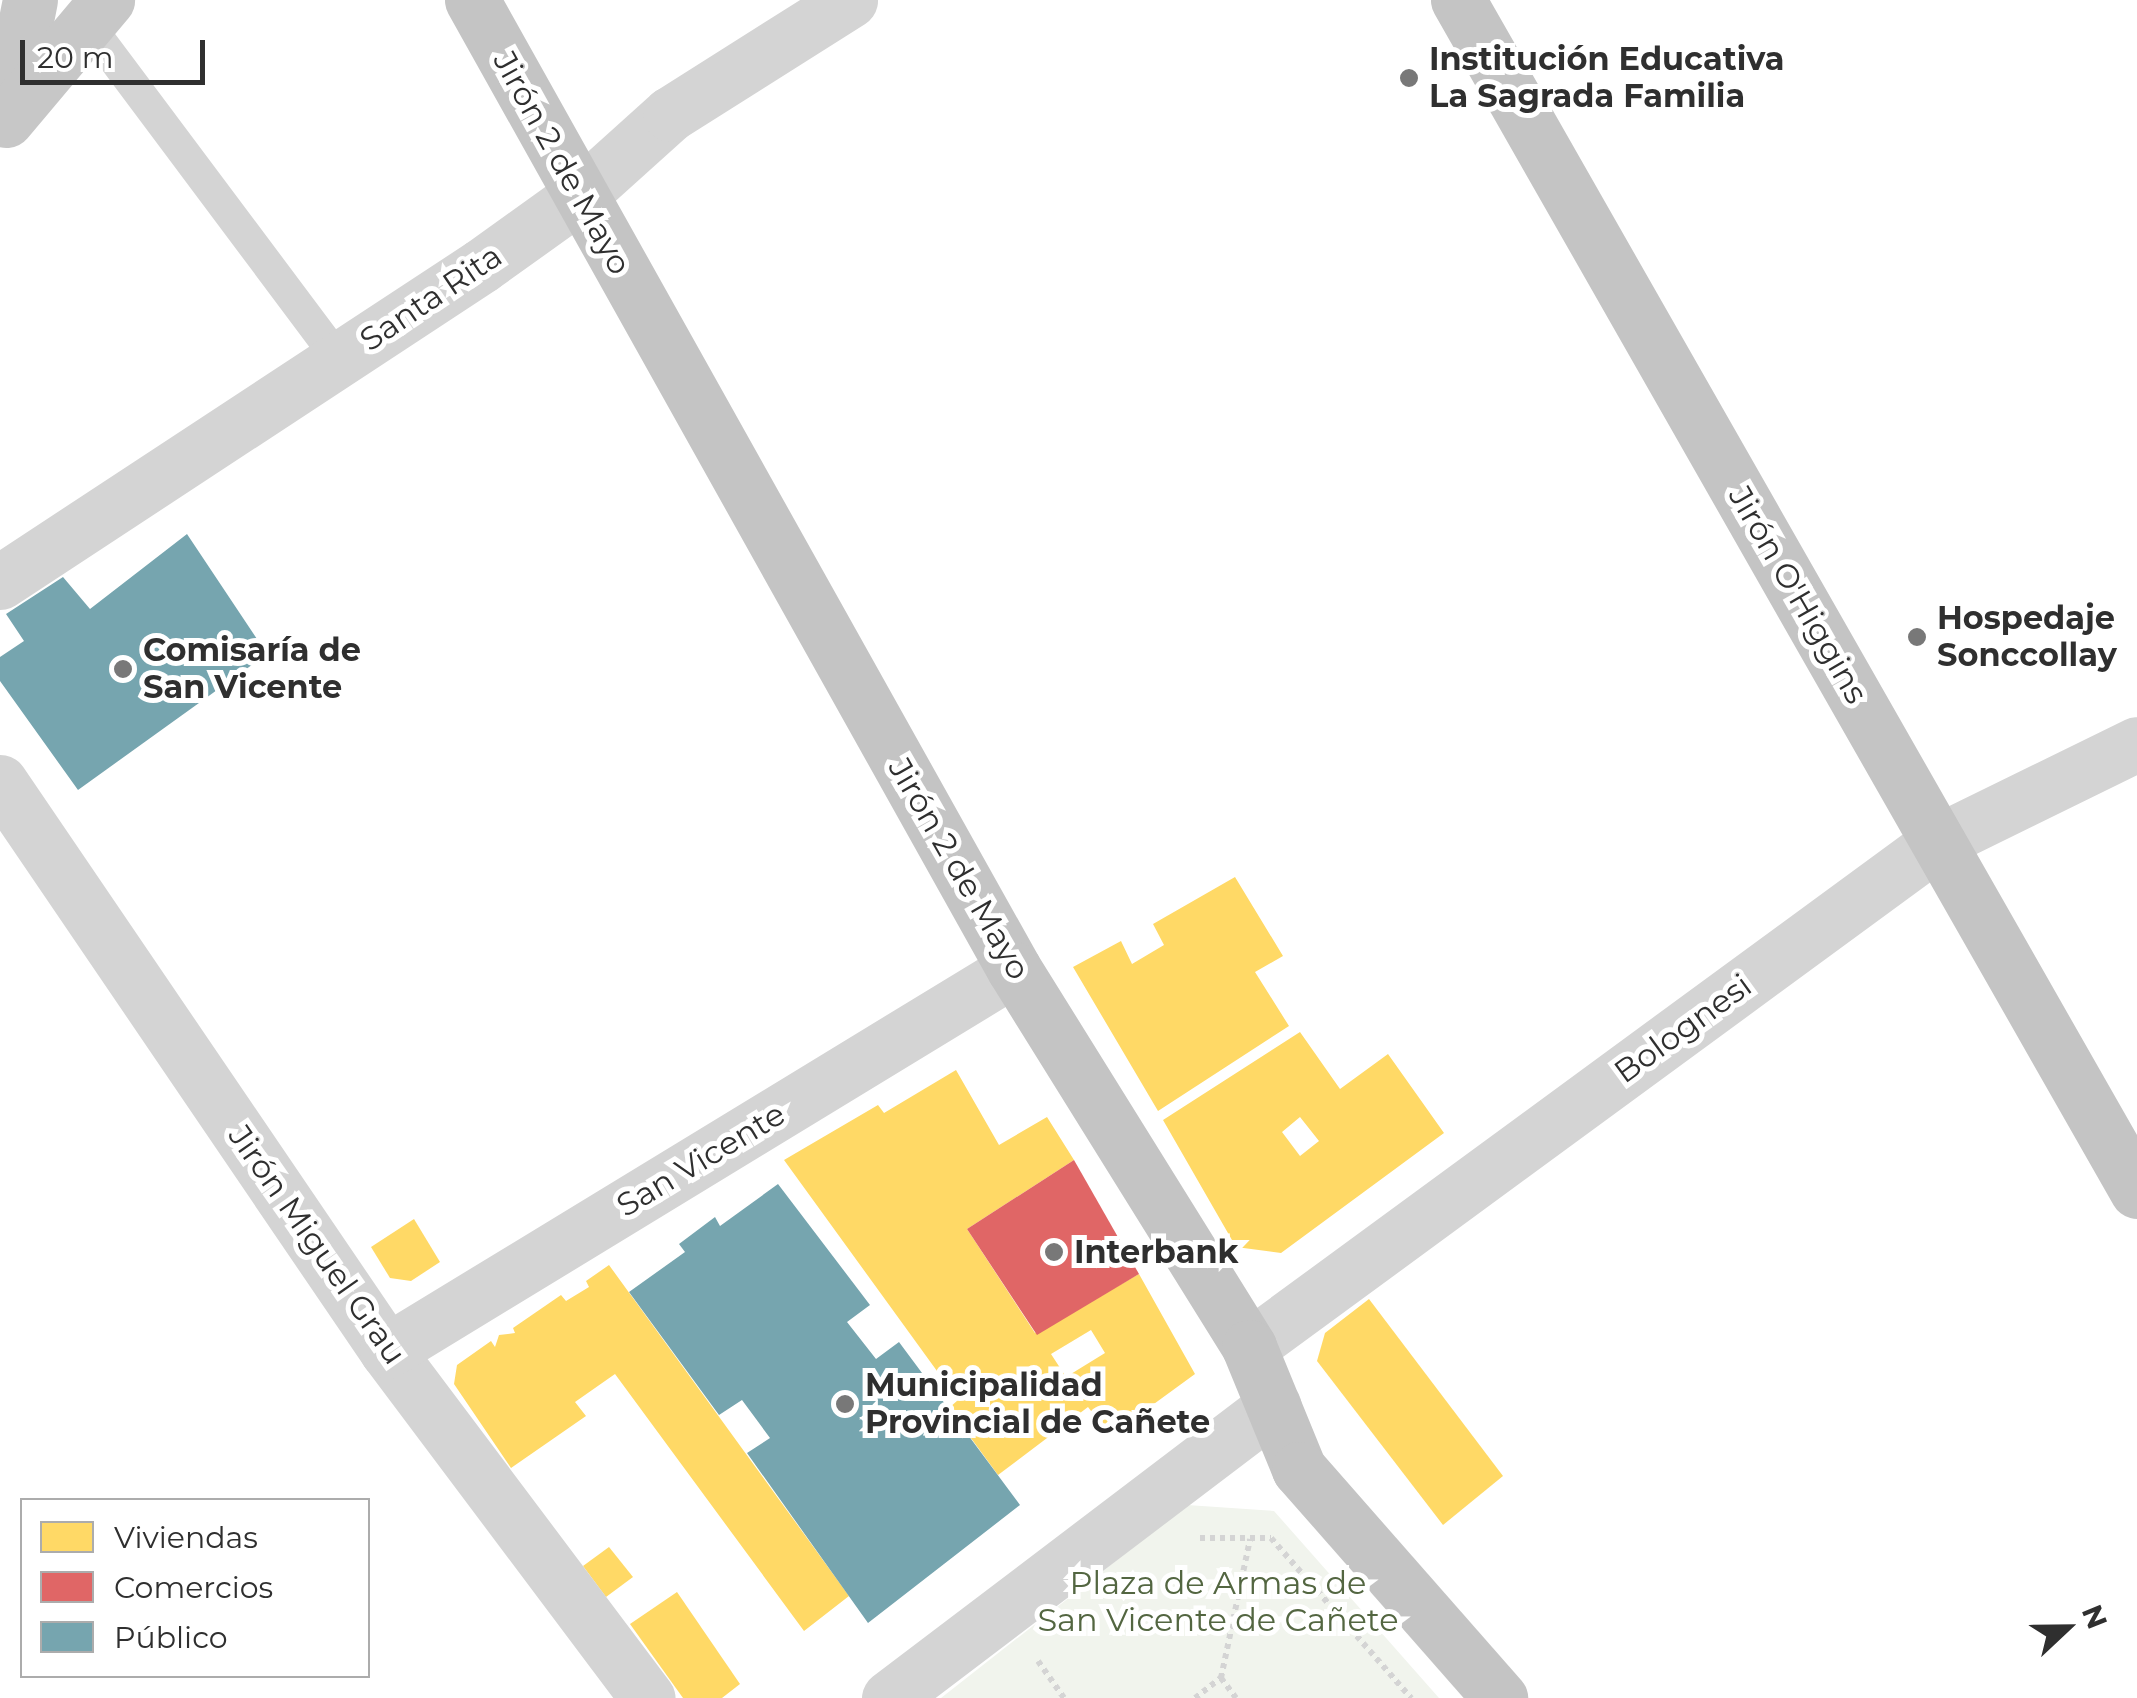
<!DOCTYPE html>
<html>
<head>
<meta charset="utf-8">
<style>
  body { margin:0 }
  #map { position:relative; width:2137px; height:1698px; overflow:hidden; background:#fff; font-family:Montserrat,sans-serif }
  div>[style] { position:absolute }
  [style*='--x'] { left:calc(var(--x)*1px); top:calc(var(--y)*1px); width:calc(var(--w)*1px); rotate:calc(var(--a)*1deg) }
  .green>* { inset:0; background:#f1f4ed }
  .homes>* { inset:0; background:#ffd966 }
  .shops>* { inset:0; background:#e06666 }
  .public>* { inset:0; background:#76a5af }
  .path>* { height:6px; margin-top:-3px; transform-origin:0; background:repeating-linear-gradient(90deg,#d4d4d4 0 5px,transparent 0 10px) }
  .service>* { height:32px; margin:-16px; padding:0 16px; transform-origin:16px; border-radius:16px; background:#d4d4d4 }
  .minor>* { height:55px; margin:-27.5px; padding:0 27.5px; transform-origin:27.5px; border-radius:27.5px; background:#d4d4d4 }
  .primary>* { height:55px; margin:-27.5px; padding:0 27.5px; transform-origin:27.5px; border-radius:27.5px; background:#c7c7c7 }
  .trunk>* { height:55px; margin:-27.5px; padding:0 27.5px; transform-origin:27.5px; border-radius:27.5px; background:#c4c4c4 }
  .dots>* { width:28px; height:28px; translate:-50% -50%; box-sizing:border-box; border:5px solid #fff; border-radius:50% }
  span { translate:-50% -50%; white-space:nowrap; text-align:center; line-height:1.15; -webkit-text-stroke:10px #fff; paint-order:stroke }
  .poi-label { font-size:32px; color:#2f2f2f; font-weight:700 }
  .left { translate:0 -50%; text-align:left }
  .street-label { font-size:32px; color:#2f2f2f }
  .park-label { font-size:32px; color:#536641 }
  .legend { position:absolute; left:20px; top:1498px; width:350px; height:180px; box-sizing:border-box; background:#fff; border:2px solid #acacac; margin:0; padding:12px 18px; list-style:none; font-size:30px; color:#2f2f2f }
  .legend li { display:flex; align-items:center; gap:20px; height:50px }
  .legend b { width:50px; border:2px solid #acacac }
  .north { position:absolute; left:2017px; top:1578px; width:100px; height:100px; -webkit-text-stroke:8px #fff; paint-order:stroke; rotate:68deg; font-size:28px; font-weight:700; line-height:40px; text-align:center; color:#2f2f2f }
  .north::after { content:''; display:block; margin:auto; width:35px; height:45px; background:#2f2f2f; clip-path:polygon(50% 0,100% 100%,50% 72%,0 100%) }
  .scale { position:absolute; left:20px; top:40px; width:185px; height:45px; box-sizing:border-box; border:5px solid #2f2f2f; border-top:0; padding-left:12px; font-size:30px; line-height:35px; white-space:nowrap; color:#2f2f2f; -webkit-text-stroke:8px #fff; paint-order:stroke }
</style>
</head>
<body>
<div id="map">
  <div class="green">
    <div style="clip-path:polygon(1187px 1505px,1274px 1511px,1439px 1698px,941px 1698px)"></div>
  </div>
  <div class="homes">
    <div style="clip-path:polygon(1235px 877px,1283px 956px,1255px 972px,1289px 1026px,1158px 1111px,1073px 967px,1121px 941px,1132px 964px,1164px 945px,1153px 924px)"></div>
    <div style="clip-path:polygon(evenodd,1300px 1032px,1340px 1089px,1388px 1054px,1444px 1133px,1281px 1253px,1236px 1247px,1163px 1120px,1300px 1032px,1300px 1117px,1319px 1141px,1300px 1156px,1282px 1132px,1300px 1117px)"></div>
    <div style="clip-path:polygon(evenodd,956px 1070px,999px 1145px,1047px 1117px,1074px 1160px,967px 1229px,1035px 1333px,1139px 1274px,1195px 1374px,1110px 1436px,1088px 1407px,998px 1475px,949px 1408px,958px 1400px,784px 1160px,878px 1105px,884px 1113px,956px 1070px,1091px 1330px,1105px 1353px,1066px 1377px,1051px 1354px,1091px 1330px)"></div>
    <div style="clip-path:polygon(414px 1219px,440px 1262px,411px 1281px,390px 1278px,371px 1247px)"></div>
    <div style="clip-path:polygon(609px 1265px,849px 1596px,804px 1631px,615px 1374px,575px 1402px,586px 1416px,511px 1468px,454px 1384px,457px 1365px,491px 1341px,495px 1347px,499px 1335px,515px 1333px,513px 1328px,561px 1295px,566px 1301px,589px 1287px,586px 1281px)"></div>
    <div style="clip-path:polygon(1369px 1299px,1503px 1476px,1443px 1525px,1317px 1361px,1325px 1333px)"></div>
    <div style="clip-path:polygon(609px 1547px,633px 1577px,606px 1597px,583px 1566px)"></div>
    <div style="clip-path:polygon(677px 1592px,740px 1684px,722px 1698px,683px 1698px,630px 1624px)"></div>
  </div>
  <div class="shops">
    <div style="clip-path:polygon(1074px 1160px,1139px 1274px,1037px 1335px,967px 1229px)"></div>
  </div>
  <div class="public">
    <div style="clip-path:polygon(187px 534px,267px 654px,78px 790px,0 681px,0 657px,24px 641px,6px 614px,63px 577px,90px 609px)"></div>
    <div style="clip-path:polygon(778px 1184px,870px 1305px,847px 1322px,876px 1359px,899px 1342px,1020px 1505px,868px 1623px,747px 1453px,770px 1438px,742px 1400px,719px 1415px,629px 1292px,685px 1252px,679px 1244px,715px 1217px,720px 1226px)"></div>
  </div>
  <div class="path">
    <div style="--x:1200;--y:1538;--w:71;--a:0"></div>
    <div style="--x:1271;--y:1538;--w:213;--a:48.8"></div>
    <div style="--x:1038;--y:1661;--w:45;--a:54.9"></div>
    <div style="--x:1221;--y:1678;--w:25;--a:53"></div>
    <div style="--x:1195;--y:1698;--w:33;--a:-38"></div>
    <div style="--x:1221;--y:1678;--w:142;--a:-78.2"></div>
  </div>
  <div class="service">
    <div style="--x:87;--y:23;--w:421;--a:53.2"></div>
  </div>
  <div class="minor">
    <div style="--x:0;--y:582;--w:576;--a:-33.3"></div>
    <div style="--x:481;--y:266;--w:122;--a:-35.6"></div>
    <div style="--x:580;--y:195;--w:121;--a:-42"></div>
    <div style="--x:670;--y:114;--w:213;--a:-32.3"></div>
    <div style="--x:0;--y:782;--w:688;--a:55.78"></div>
    <div style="--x:387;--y:1351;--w:434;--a:53.1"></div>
    <div style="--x:1249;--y:1347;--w:856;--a:-36.25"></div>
    <div style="--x:1939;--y:841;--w:220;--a:-26.1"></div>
    <div style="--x:387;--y:1351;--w:734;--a:-31.35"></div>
    <div style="--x:889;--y:1698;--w:483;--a:-37.2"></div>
  </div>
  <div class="primary">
    <div style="--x:7;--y:116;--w:118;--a:-78.8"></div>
    <div style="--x:6;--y:120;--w:157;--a:-49.9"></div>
  </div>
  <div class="trunk">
    <div style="--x:472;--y:0;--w:1110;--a:60.78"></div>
    <div style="--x:1014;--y:969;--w:445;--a:58.1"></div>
    <div style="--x:1249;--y:1347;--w:132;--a:67.7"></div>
    <div style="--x:1299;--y:1469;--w:305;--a:48.7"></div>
    <div style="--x:1458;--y:0;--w:1371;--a:60.31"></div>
  </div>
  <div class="dots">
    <div style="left:1409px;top:78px;background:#787878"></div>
    <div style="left:1917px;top:637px;background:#787878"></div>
    <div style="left:123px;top:669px;background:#787878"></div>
    <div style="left:1054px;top:1252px;background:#787878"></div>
    <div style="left:845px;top:1404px;background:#787878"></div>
  </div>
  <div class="poi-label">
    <span class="left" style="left:1429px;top:78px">Institución Educativa<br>La Sagrada Familia</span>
    <span class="left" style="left:1937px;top:637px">Hospedaje<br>Sonccollay</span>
    <span class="left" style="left:143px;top:669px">Comisaría de<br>San Vicente</span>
    <span class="left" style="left:1074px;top:1252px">Interbank</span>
    <span class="left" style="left:865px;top:1404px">Municipalidad<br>Provincial de Cañete</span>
  </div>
  <div class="street-label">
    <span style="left:562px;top:163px;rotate:61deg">Jirón 2 de Mayo</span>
    <span style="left:431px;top:298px;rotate:-34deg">Santa Rita</span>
    <span style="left:1798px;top:595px;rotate:60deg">Jirón O'Higgins</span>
    <span style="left:959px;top:869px;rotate:60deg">Jirón 2 de Mayo</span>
    <span style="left:1683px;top:1029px;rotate:-36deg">Bolognesi</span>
    <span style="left:701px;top:1160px;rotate:-31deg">San Vicente</span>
    <span style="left:317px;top:1245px;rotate:55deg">Jirón Miguel Grau</span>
  </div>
  <div class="park-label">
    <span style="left:1218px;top:1602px">Plaza de Armas de<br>San Vicente de Cañete</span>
  </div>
  <ul class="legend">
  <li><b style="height:28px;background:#ffd966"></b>Viviendas</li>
  <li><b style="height:28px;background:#e06666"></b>Comercios</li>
  <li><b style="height:28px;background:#76a5af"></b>Público</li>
  </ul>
  <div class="north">N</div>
  <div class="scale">20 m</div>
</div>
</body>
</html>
